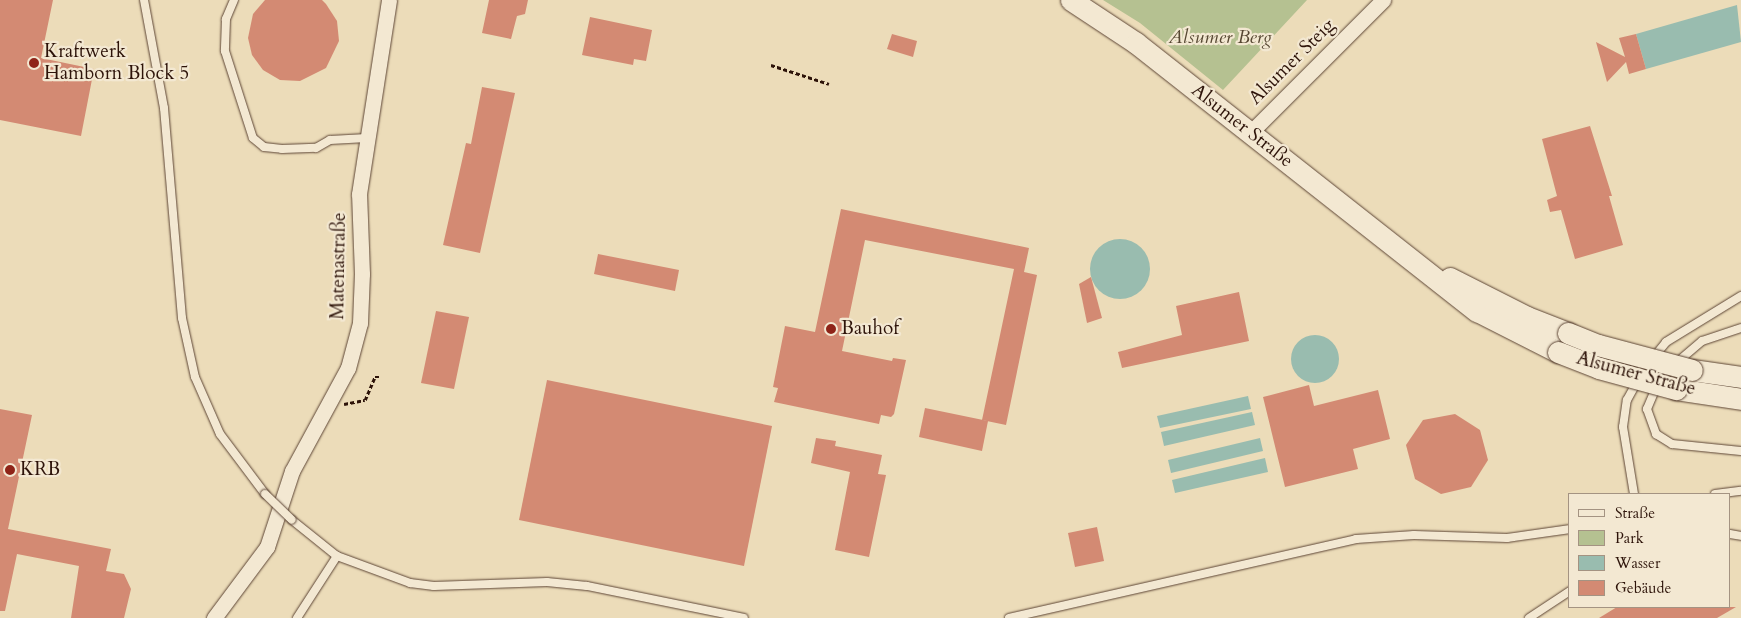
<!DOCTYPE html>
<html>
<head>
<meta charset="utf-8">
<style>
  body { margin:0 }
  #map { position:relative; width:1741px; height:618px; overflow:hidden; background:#ecdcb9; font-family:Cardo,serif }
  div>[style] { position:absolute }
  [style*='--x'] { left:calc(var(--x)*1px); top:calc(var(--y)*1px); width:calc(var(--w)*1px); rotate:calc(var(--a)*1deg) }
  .green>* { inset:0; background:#b5c191 }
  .water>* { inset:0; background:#99bcaf }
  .round { border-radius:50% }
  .building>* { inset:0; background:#d38a73 }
  .path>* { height:2.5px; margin-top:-1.25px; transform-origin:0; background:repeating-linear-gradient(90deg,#2d1309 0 4px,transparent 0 6.5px) }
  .roads { filter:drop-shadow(0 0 1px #5d4535) drop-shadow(0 0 1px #5d4535) }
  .lane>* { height:8px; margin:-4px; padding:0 4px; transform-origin:4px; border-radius:4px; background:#f3e8d2 }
  .street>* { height:15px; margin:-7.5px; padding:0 7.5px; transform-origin:7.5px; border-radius:7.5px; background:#f3e8d2 }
  .secondary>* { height:21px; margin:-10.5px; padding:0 10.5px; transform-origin:10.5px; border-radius:10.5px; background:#f3e8d2 }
  .bridges { filter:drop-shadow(0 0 1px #5d4535) drop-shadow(0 0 1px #5d4535) }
  .lane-bridge>* { height:8px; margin:-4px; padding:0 4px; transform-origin:4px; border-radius:4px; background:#f3e8d2 }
  .secondary-bridge>* { height:21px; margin:-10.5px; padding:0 10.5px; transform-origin:10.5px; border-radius:10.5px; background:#f3e8d2 }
  .dots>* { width:14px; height:14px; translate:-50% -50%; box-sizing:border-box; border:2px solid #f3e8d2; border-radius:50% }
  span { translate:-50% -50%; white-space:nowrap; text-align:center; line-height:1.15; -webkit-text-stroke:4.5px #f3e8d2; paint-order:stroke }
  .park-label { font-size:19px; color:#564732; font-style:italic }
  .poi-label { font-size:19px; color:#2d1309 }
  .left { translate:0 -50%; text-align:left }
  .street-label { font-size:19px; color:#2d1309 }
  .legend { position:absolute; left:1568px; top:493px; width:162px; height:115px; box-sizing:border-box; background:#f3e8d2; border:1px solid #a49382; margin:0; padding:6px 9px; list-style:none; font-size:15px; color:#2d1309 }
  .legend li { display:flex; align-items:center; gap:10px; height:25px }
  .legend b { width:25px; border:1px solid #a49382 }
</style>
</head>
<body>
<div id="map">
  <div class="green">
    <div style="clip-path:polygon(1103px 0,1307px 0,1223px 90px,1140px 23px)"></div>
  </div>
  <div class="water">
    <div style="clip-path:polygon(1737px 5px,1741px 42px,1646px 69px,1636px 34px)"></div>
    <div class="round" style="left:1090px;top:239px;width:60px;height:60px"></div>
    <div class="round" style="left:1291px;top:335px;width:48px;height:48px"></div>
    <div style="clip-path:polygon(1248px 396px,1251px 409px,1160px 428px,1157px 416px)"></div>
    <div style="clip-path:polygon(1252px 412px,1255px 425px,1164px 446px,1161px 432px)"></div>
    <div style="clip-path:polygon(1260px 438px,1263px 451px,1171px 473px,1168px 460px)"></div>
    <div style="clip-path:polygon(1265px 458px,1268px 472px,1175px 493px,1172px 480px)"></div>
  </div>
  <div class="building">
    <div style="clip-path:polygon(0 0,53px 0,41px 58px,94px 69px,81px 136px,0 120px)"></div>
    <div style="clip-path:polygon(265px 0,322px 0,326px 4px,337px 21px,339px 41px,326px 68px,300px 81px,280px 80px,263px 70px,252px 55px,248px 38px,253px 14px)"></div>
    <div style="clip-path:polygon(489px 0,528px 0,525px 14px,517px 16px,511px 39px,482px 33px)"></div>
    <div style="clip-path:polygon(590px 17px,652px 30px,646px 61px,634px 59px,633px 65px,582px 55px)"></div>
    <div style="clip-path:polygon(892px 34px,917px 41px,913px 57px,887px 49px)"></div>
    <div style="clip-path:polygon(1636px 34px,1646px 69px,1629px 74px,1626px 62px,1607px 82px,1596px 42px,1625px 57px,1619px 38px)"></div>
    <div style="clip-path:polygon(482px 87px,515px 93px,480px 253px,443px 245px,466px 143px,471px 144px)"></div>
    <div style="clip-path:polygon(1590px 126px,1612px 196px,1609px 196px,1623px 245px,1575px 259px,1561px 210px,1550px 212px,1547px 200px,1557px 196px,1542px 139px)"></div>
    <div style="clip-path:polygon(841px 209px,1029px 248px,1024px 272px,1037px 275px,1006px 425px,982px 420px,1014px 269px,865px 240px,842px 351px,892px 361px,893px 358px,906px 360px,894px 414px,891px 417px,881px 415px,879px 424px,774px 402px,778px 388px,773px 387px,785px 326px,815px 332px)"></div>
    <div style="clip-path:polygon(598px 254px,679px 270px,675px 291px,594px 274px)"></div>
    <div style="clip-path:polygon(1091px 277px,1102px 318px,1087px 323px,1079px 284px)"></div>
    <div style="clip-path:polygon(1239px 292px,1249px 341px,1122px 368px,1118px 352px,1182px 335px,1176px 306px)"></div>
    <div style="clip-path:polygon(436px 311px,469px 317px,454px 389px,421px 383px)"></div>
    <div style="clip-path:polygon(547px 380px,772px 426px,744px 566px,519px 520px)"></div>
    <div style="clip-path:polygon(1309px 385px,1314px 406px,1378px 390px,1390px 439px,1353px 449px,1358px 469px,1285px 487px,1263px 397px)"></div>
    <div style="clip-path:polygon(925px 408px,988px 421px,982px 451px,919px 437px)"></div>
    <div style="clip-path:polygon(0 409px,32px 415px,8px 529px,111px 549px,106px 571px,124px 574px,131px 589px,124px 618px,71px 618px,79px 566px,17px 554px,5px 611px,0 611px)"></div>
    <div style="clip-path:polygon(1455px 414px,1480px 430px,1488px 460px,1471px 487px,1441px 494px,1415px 479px,1406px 445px,1423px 420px)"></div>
    <div style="clip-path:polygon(816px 438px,836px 441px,835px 446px,882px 455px,878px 474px,886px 475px,869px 557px,835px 550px,850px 472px,811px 463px)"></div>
    <div style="clip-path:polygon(1097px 527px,1104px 561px,1075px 567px,1068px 533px)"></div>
    <div style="clip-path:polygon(1617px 607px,1736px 607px,1717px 618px,1599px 618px)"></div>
  </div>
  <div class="path">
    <div style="--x:771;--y:65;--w:61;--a:18.1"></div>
    <div style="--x:344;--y:404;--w:21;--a:-11"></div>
    <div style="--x:365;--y:400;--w:25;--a:-67"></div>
    <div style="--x:375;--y:377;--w:6;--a:0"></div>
  </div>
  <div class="roads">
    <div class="lane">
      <div style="--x:144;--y:0;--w:110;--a:79.5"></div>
      <div style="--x:164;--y:108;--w:211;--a:85.1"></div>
      <div style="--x:182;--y:318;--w:60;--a:77.6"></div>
      <div style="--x:195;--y:377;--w:62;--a:66.3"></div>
      <div style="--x:220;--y:434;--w:75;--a:53.1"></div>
      <div style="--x:234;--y:0;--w:21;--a:113"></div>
      <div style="--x:226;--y:19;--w:32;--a:92"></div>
      <div style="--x:225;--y:51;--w:91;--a:72.2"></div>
      <div style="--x:253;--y:138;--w:14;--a:39"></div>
      <div style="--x:264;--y:147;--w:18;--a:6"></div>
      <div style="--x:282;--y:149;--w:34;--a:-2"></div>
      <div style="--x:316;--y:148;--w:16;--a:-30"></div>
      <div style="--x:330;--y:140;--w:37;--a:-3"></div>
      <div style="--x:1741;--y:328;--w:41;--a:161.6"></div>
      <div style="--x:1702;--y:341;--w:54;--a:139.5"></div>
      <div style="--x:1661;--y:376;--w:36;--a:113"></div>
      <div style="--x:1647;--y:409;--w:27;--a:70"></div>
      <div style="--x:1656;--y:434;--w:19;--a:32"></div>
      <div style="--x:1672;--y:444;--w:69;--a:5.8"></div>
      <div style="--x:1654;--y:357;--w:19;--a:-51"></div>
      <div style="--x:1666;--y:342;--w:88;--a:-31.5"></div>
      <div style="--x:1634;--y:494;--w:68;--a:-99.3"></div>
      <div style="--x:1623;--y:427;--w:27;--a:-82"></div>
      <div style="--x:1627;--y:400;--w:23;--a:-61"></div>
      <div style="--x:1715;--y:494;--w:26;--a:-7"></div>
      <div style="--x:292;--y:520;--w:58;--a:38.7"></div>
      <div style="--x:337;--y:556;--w:78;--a:20.3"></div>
      <div style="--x:410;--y:583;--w:24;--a:7"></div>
      <div style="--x:434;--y:586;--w:113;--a:-2"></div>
      <div style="--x:547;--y:582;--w:40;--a:5.7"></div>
      <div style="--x:587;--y:586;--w:160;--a:11.5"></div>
      <div style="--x:1730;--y:534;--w:11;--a:10"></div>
      <div style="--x:297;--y:618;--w:74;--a:-57.2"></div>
      <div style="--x:1009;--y:618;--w:356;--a:-12.8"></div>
      <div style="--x:1356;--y:539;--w:58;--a:-3.9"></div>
      <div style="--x:1414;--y:535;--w:93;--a:1.8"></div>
      <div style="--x:1507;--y:538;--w:64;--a:-8.1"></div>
      <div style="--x:1529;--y:618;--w:49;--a:-33.4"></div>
    </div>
    <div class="street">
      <div style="--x:1251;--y:132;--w:187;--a:-45"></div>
      <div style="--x:214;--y:618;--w:89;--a:-53.3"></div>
      <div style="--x:267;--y:547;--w:80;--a:-71.8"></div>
      <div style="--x:292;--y:471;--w:117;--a:-61.5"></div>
      <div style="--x:348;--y:368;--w:47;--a:-75.1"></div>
      <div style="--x:360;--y:323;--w:49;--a:-87.7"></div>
      <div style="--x:362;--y:274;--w:80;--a:-92.1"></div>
      <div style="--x:359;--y:194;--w:196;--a:-81.2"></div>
    </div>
    <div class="secondary">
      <div style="--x:1071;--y:0;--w:78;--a:33.5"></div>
      <div style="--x:1136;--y:43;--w:434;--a:38.2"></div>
      <div style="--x:1477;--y:311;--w:91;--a:26.8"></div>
      <div style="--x:1450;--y:278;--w:86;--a:26.9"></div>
      <div style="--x:1527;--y:317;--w:44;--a:21.3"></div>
      <div style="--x:1692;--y:370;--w:49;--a:8.1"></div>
      <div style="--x:1676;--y:389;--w:66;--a:8.7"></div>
    </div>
  </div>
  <div class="bridges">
    <div class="lane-bridge">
      <div style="--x:265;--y:494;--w:37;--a:44"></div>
    </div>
    <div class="secondary-bridge">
      <div style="--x:1568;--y:333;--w:32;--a:22"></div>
      <div style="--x:1598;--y:345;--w:97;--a:14.9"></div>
      <div style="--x:1558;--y:352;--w:44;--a:21.3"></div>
      <div style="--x:1599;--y:368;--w:80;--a:15.3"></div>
    </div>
  </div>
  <div class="dots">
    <div style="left:34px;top:63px;background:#8f2418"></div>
    <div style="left:831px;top:329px;background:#8f2418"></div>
    <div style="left:10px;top:470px;background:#8f2418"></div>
  </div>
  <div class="park-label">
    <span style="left:1220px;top:38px">Alsumer Berg</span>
  </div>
  <div class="poi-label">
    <span class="left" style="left:44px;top:63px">Kraftwerk<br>Hamborn Block 5</span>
    <span class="left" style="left:841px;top:329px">Bauhof</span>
    <span class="left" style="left:20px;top:470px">KRB</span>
  </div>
  <div class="street-label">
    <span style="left:1292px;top:62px;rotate:-45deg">Alsumer Steig</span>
    <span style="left:1242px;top:126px;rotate:38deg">Alsumer Straße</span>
    <span style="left:339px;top:266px;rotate:-89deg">Matenastraße</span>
    <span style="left:1636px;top:374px;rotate:15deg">Alsumer Straße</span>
  </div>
  <ul class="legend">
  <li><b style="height:6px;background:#f3e8d2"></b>Straße</li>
  <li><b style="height:14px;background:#b5c191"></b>Park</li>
  <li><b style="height:14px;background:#99bcaf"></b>Wasser</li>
  <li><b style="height:14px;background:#d38a73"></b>Gebäude</li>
  </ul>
</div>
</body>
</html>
